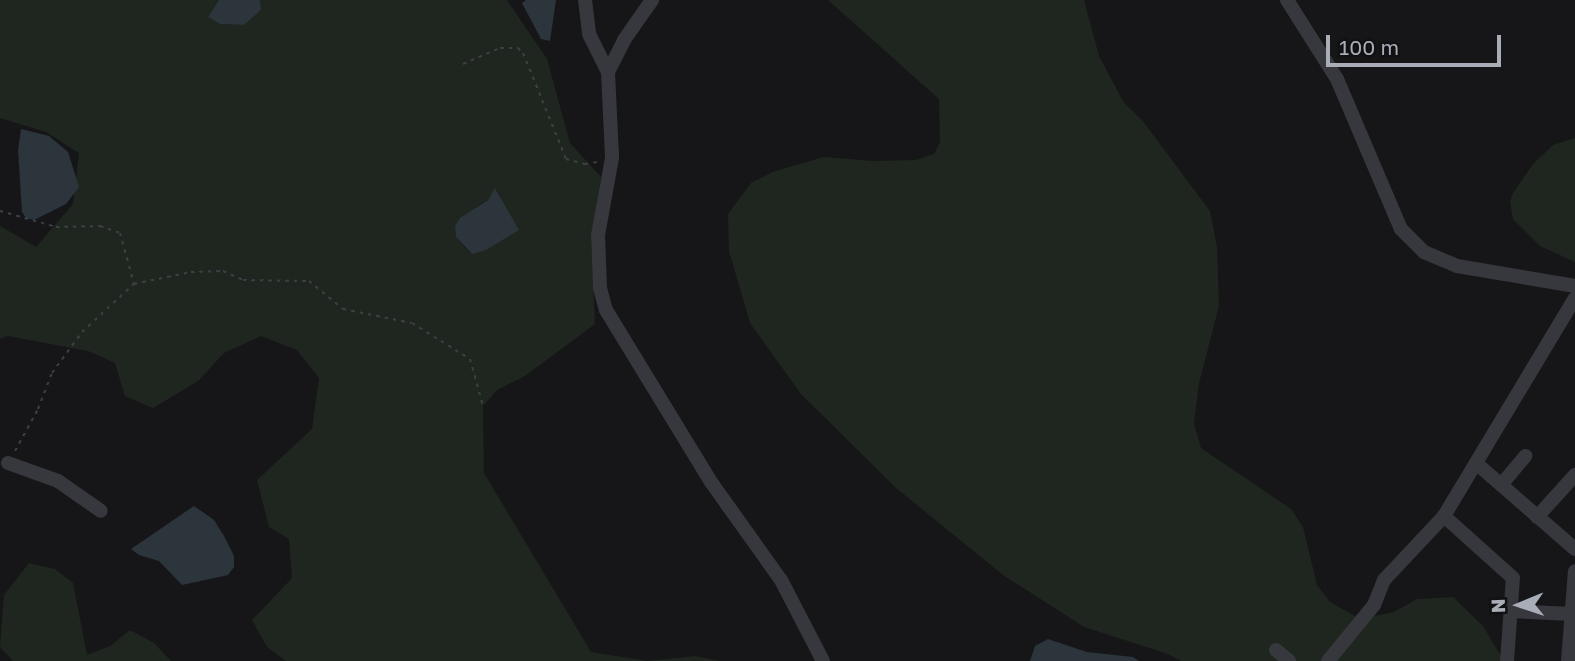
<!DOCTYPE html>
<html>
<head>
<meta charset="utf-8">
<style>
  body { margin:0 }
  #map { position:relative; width:1575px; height:661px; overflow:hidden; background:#161618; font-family:"Golos Text",sans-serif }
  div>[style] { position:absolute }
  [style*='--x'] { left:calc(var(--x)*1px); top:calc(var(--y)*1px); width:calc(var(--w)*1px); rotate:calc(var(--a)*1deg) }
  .green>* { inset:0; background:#1e261f }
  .water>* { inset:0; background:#2c353c }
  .path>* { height:2px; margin-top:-1px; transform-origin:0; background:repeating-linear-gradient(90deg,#3d3f44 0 3.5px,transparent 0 8.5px) }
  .minor>* { height:14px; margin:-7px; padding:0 7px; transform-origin:7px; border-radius:7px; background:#37383d }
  span { translate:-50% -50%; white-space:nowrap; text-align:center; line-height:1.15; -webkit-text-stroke:6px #111113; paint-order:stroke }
  .north { position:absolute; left:1484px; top:570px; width:70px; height:70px; -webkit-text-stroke:5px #111113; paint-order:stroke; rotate:268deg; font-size:19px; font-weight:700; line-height:28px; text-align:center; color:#a8adb8 }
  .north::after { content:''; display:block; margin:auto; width:24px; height:32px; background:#a8adb8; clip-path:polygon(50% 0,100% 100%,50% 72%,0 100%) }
  .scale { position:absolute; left:1326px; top:35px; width:175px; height:32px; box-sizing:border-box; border:4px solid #a8adb8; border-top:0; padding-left:9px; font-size:21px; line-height:24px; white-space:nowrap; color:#a8adb8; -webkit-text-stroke:5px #111113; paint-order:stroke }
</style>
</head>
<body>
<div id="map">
  <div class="green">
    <div style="clip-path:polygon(evenodd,0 0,219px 0,208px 17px,220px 24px,244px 25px,261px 10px,260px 0,507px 0,547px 59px,570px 143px,601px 177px,591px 239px,595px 324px,525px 376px,497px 390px,483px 406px,484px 473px,591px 652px,647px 661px,695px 656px,720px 661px,286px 661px,267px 647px,252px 620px,292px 578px,289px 539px,269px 527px,257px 480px,312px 429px,319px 378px,297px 350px,261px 336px,224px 353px,198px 381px,153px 408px,125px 396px,115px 363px,88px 351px,8px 336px,0 339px,0 226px,36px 247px,73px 204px,79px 153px,46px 132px,0 118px,0 0,497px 189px,501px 199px,469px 252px,456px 237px,475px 208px,487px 200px,497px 189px)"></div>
    <div style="clip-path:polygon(828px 0,1084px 0,1099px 56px,1124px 103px,1142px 120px,1210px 211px,1217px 247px,1219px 306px,1199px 383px,1194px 424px,1201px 448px,1291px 509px,1303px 527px,1317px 585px,1330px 602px,1360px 619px,1394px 612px,1417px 599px,1453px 597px,1483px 626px,1504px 661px,1181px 661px,1168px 654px,1084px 627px,1003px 575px,896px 488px,801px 394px,750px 323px,729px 251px,728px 214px,751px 183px,775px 171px,824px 157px,873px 161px,916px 160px,934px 154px,940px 142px,939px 99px)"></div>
    <div style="clip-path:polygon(1575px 138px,1575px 262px,1540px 246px,1513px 219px,1510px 202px,1513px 193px,1533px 164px,1553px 145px)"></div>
    <div style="clip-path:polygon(29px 563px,55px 569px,73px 583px,87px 655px,110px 646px,130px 630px,154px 643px,171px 661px,13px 661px,0 647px,4px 595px)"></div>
  </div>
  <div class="water">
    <div style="clip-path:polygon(219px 0,260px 0,261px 10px,244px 25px,220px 24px,208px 17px)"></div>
    <div style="clip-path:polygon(526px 0,556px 0,550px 41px,541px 39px,522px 3px)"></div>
    <div style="clip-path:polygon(21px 129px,49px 136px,68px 152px,79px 187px,66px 204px,34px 220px,26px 218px,22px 212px,18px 150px)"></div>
    <div style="clip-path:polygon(495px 188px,519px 230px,486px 250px,472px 254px,456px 237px,455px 226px,460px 218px,488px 200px)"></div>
    <div style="clip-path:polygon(194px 506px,214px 520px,224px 536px,234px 556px,234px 567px,228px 575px,182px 585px,159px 561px,139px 555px,131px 549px)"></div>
    <div style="clip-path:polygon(1048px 639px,1087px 652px,1133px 657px,1139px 661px,1030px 661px,1035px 646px)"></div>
  </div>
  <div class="path">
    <div style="--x:463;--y:64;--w:40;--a:-23.4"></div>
    <div style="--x:500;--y:48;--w:18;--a:0"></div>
    <div style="--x:518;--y:48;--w:7;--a:45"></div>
    <div style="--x:523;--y:53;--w:114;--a:67.9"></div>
    <div style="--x:566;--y:159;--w:20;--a:15"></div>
    <div style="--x:585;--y:164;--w:12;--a:-9"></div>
    <div style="--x:0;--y:211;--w:58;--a:15.9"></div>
    <div style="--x:56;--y:227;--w:44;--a:-1.3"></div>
    <div style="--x:100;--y:226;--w:21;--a:19"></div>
    <div style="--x:120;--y:233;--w:53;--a:74.6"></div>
    <div style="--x:15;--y:451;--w:48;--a:-61.3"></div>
    <div style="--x:38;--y:409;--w:39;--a:-69"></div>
    <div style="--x:52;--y:373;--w:51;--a:-53.8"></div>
    <div style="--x:82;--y:332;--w:71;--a:-42.7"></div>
    <div style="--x:134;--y:284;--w:58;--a:-11.9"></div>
    <div style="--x:191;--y:272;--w:32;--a:-2"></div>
    <div style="--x:223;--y:271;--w:22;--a:24"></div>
    <div style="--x:243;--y:280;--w:66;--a:0.9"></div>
    <div style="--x:309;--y:281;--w:44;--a:39.5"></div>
    <div style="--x:343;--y:309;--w:70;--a:11.5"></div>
    <div style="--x:412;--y:323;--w:68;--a:31.8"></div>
    <div style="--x:470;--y:359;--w:49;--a:74.5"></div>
  </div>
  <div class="minor">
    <div style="--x:585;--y:0;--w:34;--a:83"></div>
    <div style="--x:589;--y:34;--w:42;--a:63.4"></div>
    <div style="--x:608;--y:72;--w:86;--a:87.3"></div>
    <div style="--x:612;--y:158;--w:78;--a:100.3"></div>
    <div style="--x:598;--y:235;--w:53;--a:87.8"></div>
    <div style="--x:600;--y:288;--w:23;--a:75"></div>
    <div style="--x:606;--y:310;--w:202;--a:58.6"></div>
    <div style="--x:711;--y:482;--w:120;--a:54.5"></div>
    <div style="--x:781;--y:580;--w:91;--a:62.6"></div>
    <div style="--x:1287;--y:0;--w:93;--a:57.7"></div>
    <div style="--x:1337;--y:79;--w:163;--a:66.9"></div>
    <div style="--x:1401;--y:229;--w:33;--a:45"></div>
    <div style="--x:1424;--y:252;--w:36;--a:23"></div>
    <div style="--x:1457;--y:266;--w:120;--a:9.6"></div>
    <div style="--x:608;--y:72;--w:36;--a:-63"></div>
    <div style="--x:624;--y:40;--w:49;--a:-55"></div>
    <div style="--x:8;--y:463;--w:53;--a:19.8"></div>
    <div style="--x:58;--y:481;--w:52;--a:34.9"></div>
    <div style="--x:1476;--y:463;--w:131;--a:41"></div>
    <div style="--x:1501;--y:485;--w:38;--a:-50"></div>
    <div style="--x:1537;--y:517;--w:57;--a:-47.9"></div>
    <div style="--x:1511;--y:611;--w:61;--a:2.8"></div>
    <div style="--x:1276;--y:650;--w:17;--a:40"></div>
    <div style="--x:1328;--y:661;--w:72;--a:-50.6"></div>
    <div style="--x:1374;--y:605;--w:27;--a:-68"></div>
    <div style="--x:1384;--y:580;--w:88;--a:-46.8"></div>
    <div style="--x:1507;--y:661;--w:83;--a:-85.9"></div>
    <div style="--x:1513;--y:578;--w:93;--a:-138.1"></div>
    <div style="--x:1444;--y:516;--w:254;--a:-59"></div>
    <div style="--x:1568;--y:661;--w:90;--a:-85.6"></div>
  </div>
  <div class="north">N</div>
  <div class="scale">100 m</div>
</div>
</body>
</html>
